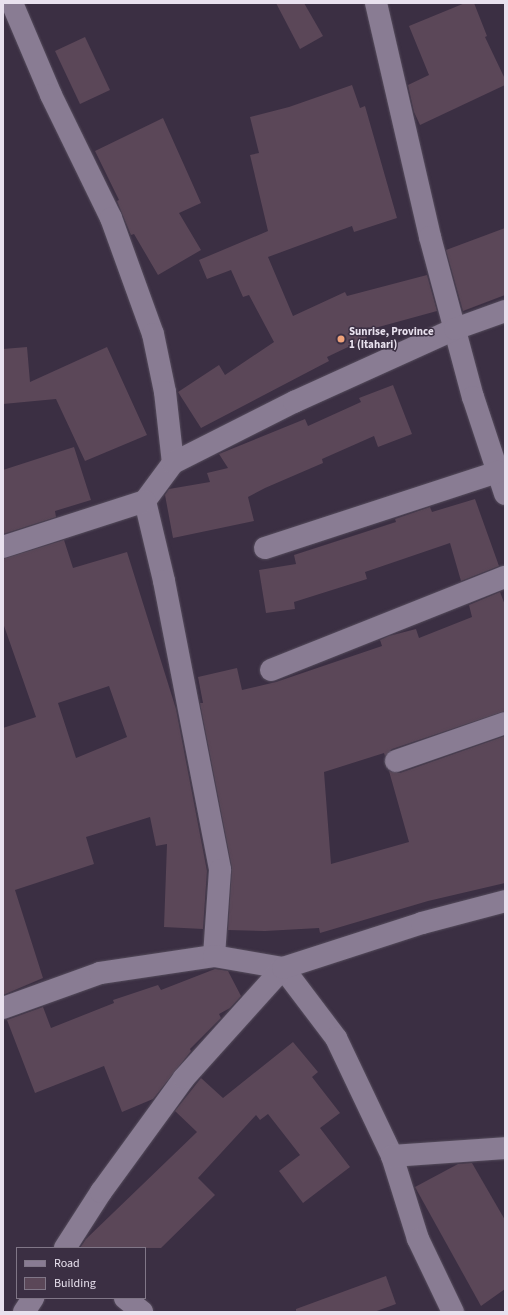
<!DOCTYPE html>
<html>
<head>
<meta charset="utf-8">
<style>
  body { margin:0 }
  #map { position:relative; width:508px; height:1315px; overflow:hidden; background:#3b2f43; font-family:"Source Sans 3",sans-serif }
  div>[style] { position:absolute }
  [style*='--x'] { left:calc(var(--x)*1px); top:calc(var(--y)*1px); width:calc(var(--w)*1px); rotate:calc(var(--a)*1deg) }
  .building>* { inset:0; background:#5b4758 }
  .roads { filter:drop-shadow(0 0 1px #554c5c) drop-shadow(0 0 1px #554c5c) }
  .minor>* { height:22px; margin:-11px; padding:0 11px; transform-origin:11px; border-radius:11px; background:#897c93 }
  .dots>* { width:11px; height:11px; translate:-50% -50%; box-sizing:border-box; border:2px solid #3b2f43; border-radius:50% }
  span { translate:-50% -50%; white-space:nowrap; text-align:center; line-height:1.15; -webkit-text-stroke:3px #3b2f43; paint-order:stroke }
  .poi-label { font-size:11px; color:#e8e1ee; font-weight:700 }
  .left { translate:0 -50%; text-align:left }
  .frame { position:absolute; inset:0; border:4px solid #e8e1ee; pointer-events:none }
  .legend { position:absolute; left:16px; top:1247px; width:130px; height:52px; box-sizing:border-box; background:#3b2f43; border:1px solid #807687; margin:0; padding:5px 7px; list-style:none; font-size:12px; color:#e8e1ee }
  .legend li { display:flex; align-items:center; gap:8px; height:20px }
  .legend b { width:20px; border:1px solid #807687 }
</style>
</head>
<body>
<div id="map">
  <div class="building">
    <div style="clip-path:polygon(276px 3px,304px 3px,323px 36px,300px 49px)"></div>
    <div style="clip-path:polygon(465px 3px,474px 3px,487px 36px,485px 37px,505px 79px,505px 85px,420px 125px,414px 112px,408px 85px,429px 75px,409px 26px)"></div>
    <div style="clip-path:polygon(85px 37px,110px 90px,80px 104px,55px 51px)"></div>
    <div style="clip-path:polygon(352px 85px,360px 108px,365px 106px,397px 218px,354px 232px,352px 226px,268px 257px,293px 316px,345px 292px,347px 296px,427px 275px,437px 311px,364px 331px,367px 338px,327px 357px,329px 361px,201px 428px,178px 392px,219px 365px,225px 375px,274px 342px,249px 295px,243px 297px,231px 270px,207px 279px,199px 260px,268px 231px,250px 155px,259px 153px,250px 117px,289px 107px)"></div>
    <div style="clip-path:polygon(163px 118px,201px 203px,179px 213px,201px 250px,158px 275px,134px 234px,131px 235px,117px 201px,119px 200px,95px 151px)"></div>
    <div style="clip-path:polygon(505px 228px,505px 295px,463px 311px,446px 250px)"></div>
    <div style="clip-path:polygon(27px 347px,30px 382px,107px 347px,147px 435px,85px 461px,56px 399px,3px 404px,3px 349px)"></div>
    <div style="clip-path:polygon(393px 385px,412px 434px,378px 447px,374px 436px,322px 459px,323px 463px,265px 488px,248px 497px,254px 521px,173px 538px,165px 495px,169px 489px,210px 482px,207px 473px,228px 468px,219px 454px,305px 419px,308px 426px,361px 402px,359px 398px)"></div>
    <div style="clip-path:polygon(74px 447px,91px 500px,55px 511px,56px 517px,3px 534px,3px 470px)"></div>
    <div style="clip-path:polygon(475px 499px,499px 566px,461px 581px,450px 543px,365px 572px,367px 579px,294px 602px,295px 609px,266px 613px,259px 570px,296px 564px,294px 555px,396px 522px,395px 519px,430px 507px,432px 512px)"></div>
    <div style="clip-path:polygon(evenodd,64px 540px,73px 568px,127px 552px,176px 709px,207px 871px,203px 929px,164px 927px,167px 844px,156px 846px,150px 817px,86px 837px,94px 864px,15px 890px,43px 978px,3px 995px,3px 728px,36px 717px,3px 623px,3px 559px,64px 540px,109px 686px,127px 737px,76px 758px,58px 703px,109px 686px)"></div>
    <div style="clip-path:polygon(500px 592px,505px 605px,505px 711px,392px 749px,385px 756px,384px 753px,324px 772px,331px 864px,409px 842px,389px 771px,400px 773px,505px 736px,505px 883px,428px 901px,320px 933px,319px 928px,265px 931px,228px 930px,232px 868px,200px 703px,203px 703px,198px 677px,237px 668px,242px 690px,276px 682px,382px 646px,380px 640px,389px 636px,416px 629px,419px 638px,472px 617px,469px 605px)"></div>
    <div style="clip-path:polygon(215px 969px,228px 971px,241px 996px,230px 1008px,219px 1014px,221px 1018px,190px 1049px,191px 1051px,153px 1099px,122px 1112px,104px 1066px,35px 1093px,7px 1020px,43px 1007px,51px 1028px,114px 1003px,113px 1000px,158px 985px,161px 990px)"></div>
    <div style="clip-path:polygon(293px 1042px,318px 1072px,312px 1077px,340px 1113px,320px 1128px,350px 1167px,303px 1203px,279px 1171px,300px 1155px,268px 1114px,260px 1120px,256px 1115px,198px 1178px,215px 1195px,161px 1248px,80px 1248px,86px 1239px,197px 1132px,175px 1111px,201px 1078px,223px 1098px)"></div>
    <div style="clip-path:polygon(472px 1163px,505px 1220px,505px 1289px,481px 1306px,415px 1187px,458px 1164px)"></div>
    <div style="clip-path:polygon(386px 1276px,396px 1304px,374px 1312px,296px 1312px,296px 1309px)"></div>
  </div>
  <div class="roads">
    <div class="minor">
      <div style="--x:12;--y:3;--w:100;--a:67"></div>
      <div style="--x:51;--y:95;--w:137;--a:64"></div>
      <div style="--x:111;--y:218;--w:123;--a:70.1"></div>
      <div style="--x:153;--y:334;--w:59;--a:78.3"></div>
      <div style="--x:165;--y:392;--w:71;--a:83.6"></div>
      <div style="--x:173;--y:463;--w:47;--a:126.4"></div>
      <div style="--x:145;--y:501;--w:82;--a:76.6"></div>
      <div style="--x:164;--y:581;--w:294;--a:79"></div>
      <div style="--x:220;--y:870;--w:86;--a:94"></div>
      <div style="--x:376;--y:3;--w:240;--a:77"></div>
      <div style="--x:430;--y:237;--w:166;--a:75"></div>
      <div style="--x:473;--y:397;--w:102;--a:71.7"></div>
      <div style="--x:173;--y:463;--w:136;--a:-26.8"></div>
      <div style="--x:294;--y:402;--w:177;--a:-24.4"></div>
      <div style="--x:455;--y:329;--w:53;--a:-19.8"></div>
      <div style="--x:3;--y:547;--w:149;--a:-17.9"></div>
      <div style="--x:265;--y:548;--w:245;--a:-18.1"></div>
      <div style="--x:271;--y:670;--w:252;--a:-21.7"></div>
      <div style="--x:396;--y:761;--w:115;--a:-19.2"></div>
      <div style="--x:3;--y:1008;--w:103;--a:-19.8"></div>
      <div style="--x:100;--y:973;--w:115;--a:-8.5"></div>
      <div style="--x:214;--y:956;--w:70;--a:9.9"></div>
      <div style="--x:283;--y:968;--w:88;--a:52.9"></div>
      <div style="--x:336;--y:1038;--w:131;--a:64.6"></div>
      <div style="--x:392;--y:1156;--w:87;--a:72.6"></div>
      <div style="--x:418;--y:1239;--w:81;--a:64.4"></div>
      <div style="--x:392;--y:1156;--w:113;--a:-4"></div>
      <div style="--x:65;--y:1248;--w:67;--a:-57.3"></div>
      <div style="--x:101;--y:1192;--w:141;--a:-53.9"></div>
      <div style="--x:184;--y:1078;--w:148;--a:-48"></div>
      <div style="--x:283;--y:968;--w:146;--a:-17.9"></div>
      <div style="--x:422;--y:923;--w:86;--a:-14.8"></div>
      <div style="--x:125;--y:1298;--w:22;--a:39"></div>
      <div style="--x:24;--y:1312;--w:17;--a:-57"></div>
    </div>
  </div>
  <div class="dots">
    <div style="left:341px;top:339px;background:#f0a279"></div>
  </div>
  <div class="poi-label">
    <span class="left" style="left:349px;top:339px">Sunrise, Province<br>1 (Itahari)</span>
  </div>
  <div class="frame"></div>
  <ul class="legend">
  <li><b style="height:5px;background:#897c93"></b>Road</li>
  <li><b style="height:11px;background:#5b4758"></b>Building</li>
  </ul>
</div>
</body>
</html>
